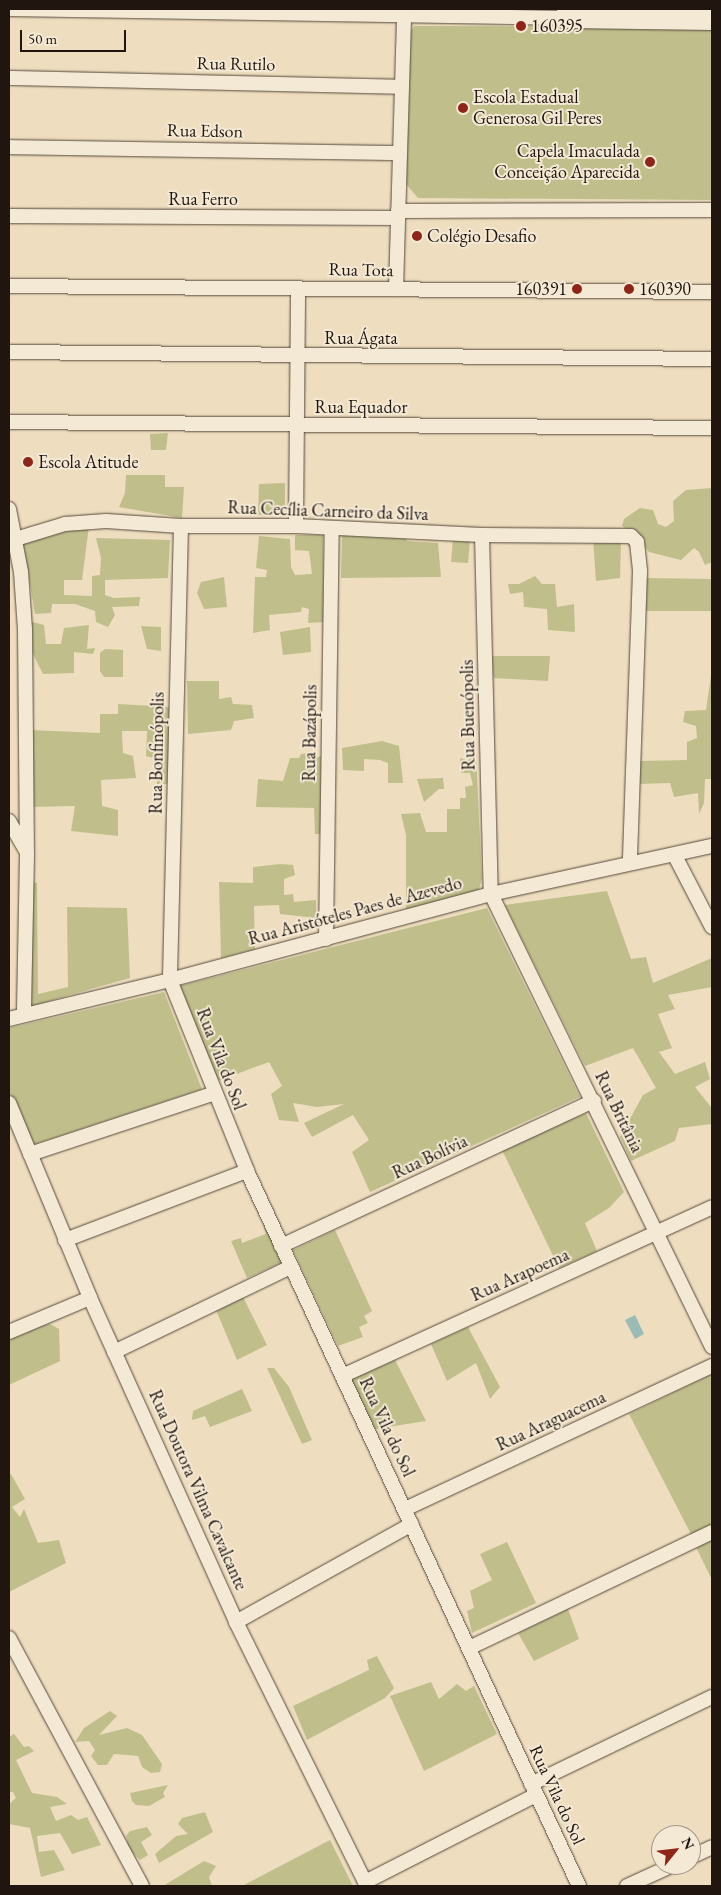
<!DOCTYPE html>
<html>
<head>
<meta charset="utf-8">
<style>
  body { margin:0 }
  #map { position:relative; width:721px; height:1895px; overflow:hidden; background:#eeddbe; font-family:"EB Garamond",serif }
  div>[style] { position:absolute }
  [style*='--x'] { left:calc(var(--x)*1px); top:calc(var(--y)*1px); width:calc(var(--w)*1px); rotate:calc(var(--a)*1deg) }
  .green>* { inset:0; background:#c0bf8c }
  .water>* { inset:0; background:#9abbb6 }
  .roads { filter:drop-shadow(0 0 1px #54483b) drop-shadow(0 0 1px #54483b) }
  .street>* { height:14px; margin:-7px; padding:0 7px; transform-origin:7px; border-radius:7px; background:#f4e9d5 }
  .secondary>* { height:20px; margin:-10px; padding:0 10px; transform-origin:10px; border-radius:10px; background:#f4e9d5 }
  .dots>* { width:14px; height:14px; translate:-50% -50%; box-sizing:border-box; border:2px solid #f4e9d5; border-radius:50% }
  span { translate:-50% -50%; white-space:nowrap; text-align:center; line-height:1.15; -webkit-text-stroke:4px #f4e9d5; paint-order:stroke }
  .poi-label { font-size:18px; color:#21160f }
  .left { translate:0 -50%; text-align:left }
  .right { translate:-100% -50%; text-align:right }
  .street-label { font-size:18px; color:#21160f }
  .frame { position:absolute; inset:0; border:10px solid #21160f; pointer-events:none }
  .north { position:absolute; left:651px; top:1825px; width:50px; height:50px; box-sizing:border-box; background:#f4e9d5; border:1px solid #a09586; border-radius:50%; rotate:61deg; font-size:14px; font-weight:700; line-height:20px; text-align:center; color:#21160f }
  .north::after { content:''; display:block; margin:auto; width:18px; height:22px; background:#8f2418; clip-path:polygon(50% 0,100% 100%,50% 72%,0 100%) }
  .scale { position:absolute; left:20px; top:30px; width:106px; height:22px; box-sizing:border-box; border:2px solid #21160f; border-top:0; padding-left:6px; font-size:15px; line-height:18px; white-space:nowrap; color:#21160f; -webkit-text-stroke:4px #f4e9d5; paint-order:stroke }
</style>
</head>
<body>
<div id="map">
  <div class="green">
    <div style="clip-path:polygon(414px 26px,712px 27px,712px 200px,418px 198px,406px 184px,410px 32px)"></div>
    <div style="clip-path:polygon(168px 433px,166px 450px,151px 450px,150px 434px)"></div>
    <div style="clip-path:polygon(126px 475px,165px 475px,165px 487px,184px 487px,182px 518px,119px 507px,125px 493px)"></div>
    <div style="clip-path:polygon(285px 483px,285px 514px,258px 515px,259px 484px)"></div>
    <div style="clip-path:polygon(712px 488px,712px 562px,705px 565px,699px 552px,694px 548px,681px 560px,649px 552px,633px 532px,622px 526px,624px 519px,640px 508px,653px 510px,658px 524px,666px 527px,674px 521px,673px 501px,686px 490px)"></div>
    <div style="clip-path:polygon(89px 526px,82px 580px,64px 580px,64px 595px,92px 596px,92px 576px,100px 575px,101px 558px,96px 538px,170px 540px,168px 578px,105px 580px,105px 595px,114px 598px,140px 597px,139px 606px,112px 607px,115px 615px,108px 627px,96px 622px,95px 611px,75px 604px,52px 604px,51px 613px,35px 614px,23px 542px,53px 531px)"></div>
    <div style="clip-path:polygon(342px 534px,405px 534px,407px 541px,438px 543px,441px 577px,341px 578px)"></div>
    <div style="clip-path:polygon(295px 535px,323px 535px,324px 622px,308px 623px,309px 609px,302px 607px,301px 612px,269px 615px,270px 630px,253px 633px,255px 577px,266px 577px,267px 570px,256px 568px,259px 536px,290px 539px,291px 567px,295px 575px,312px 574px,309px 551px,295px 550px)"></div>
    <div style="clip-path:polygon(453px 538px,470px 539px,468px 563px,451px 562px)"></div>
    <div style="clip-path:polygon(593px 538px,621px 541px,620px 578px,596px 581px)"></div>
    <div style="clip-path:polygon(535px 576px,542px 584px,555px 584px,557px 607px,574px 604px,575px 632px,548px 630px,547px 609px,524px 607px,523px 592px,510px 594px,508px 584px,519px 584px)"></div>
    <div style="clip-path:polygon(224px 577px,227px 607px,204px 609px,197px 593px,201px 582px)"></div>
    <div style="clip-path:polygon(647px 578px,712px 579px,711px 611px,645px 611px)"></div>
    <div style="clip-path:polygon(29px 621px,44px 625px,46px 644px,61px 644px,64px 628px,89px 625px,87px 649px,95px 648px,93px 654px,74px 652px,74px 673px,43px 674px,30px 648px)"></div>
    <div style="clip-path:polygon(141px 626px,161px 627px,161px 651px,147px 649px)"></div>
    <div style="clip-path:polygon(310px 627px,311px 652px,283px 655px,280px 632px)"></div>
    <div style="clip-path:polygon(105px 649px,123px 650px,123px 677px,104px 677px,100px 671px,100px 653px)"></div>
    <div style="clip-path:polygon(491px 656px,550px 656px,548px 681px,494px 678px)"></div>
    <div style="clip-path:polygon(711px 675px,712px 779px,705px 779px,704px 803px,699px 814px,698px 793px,674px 797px,670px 783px,639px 784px,640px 761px,687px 760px,687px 742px,697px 738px,696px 726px,683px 722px,685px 711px,706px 710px)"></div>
    <div style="clip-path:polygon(187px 681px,219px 681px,219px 699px,231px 697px,233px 704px,252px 705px,254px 718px,234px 721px,231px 730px,188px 734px)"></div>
    <div style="clip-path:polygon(118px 704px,171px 707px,168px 784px,157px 784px,158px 759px,146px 756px,147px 731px,122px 731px,123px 753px,133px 756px,136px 778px,101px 780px,102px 806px,118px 810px,118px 836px,71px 831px,75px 806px,31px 807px,30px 730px,100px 733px,100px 714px,118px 714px)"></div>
    <div style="clip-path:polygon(382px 741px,399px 746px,403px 783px,388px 783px,388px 763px,380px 760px,364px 759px,364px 771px,343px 770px,342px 748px)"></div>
    <div style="clip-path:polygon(314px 752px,312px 759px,321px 756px,321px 834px,315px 834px,314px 808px,256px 807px,258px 779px,283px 781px,290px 758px,299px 758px,301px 754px)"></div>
    <div style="clip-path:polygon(476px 754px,482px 879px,478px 892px,406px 912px,406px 835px,401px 814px,420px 813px,426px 832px,447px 832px,447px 809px,460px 809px,460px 798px,466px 798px,465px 787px,473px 785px,470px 773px,461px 773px,460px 758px,468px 760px)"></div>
    <div style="clip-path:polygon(443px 778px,444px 789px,439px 789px,424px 802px,417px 779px)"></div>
    <div style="clip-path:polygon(280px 864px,293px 865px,295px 875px,284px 879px,284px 895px,293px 894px,294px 902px,316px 900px,316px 918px,280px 914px,279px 905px,254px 906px,255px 949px,221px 958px,219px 882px,253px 883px,253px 867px)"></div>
    <div style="clip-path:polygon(31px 882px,37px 883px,38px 994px,68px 987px,67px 907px,127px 908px,130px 978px,28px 1007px)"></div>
    <div style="clip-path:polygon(607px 891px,631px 959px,646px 957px,653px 983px,712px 958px,712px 987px,668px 995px,675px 1009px,658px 1014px,672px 1048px,659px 1052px,675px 1074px,705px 1062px,710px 1079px,695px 1087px,711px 1107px,712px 1124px,679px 1128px,675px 1141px,631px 1161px,620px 1137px,643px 1095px,656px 1088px,633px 1048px,585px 1066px,505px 905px)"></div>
    <div style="clip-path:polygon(487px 908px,580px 1097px,370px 1192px,352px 1152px,369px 1140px,353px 1115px,312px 1137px,304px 1123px,344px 1104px,317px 1107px,293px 1103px,299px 1122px,279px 1120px,271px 1094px,282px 1086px,269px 1062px,218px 1081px,179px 986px)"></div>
    <div style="clip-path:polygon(164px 992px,202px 1089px,32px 1145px,9px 1091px,9px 1028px)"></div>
    <div style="clip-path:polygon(586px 1113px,624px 1192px,609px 1208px,585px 1223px,597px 1251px,559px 1268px,502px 1150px)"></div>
    <div style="clip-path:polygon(263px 1224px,269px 1226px,285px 1261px,247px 1278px,231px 1241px,241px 1238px,242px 1243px,266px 1234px)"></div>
    <div style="clip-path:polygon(335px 1230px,372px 1311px,364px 1316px,368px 1323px,359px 1327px,363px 1337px,338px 1346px,293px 1250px)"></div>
    <div style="clip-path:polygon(243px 1297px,267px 1345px,237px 1360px,216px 1310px)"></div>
    <div style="clip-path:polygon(43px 1321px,45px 1325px,50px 1324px,59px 1329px,60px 1361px,9px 1385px,9px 1336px)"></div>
    <div style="clip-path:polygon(468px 1327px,500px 1387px,490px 1399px,476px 1363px,447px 1381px,431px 1344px)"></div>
    <div style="clip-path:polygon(395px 1360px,426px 1421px,375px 1429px,350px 1380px)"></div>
    <div style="clip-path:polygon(267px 1368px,274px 1368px,289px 1387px,312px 1440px,302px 1444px)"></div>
    <div style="clip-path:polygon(712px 1374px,712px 1526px,692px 1536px,629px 1414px)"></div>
    <div style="clip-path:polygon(242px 1389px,252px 1411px,210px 1427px,205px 1416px,192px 1420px,193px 1411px)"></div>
    <div style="clip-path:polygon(11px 1474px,25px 1499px,12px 1507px,20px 1517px,24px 1509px,38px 1543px,59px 1540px,66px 1563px,9px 1592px,9px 1475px)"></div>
    <div style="clip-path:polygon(712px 1537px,712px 1580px,695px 1545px)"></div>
    <div style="clip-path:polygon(507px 1542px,536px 1603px,472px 1633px,467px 1611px,474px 1608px,470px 1591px,492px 1580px,480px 1554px)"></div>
    <div style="clip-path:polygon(568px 1609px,579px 1639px,534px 1661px,518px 1633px)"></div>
    <div style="clip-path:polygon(377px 1656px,394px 1688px,385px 1698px,307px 1740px,293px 1706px,369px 1670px,367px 1660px)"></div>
    <div style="clip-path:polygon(431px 1682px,439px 1699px,457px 1684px,466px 1691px,474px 1686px,497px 1734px,424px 1771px,390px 1696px)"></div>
    <div style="clip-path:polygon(110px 1711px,117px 1716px,99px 1735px,127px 1728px,142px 1735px,162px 1764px,160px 1772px,151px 1773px,142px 1767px,138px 1756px,114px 1754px,107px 1765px,98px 1765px,91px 1756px,95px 1750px,89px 1741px,75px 1742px,84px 1728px)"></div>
    <div style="clip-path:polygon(14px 1734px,24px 1747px,29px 1746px,34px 1751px,16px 1760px,32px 1793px,57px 1797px,67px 1804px,50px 1807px,56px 1821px,71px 1815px,78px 1820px,87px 1817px,101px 1845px,72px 1854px,60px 1833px,37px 1836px,39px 1852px,54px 1850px,65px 1870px,41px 1877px,30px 1828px,9px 1824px,9px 1804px,16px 1798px,13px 1792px,9px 1792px,9px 1737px)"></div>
    <div style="clip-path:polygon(168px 1785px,163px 1793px,165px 1797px,149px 1806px,136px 1805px,132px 1801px,130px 1793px)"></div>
    <div style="clip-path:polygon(205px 1812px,213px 1832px,159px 1863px,155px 1854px,176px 1836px,188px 1834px,178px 1824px,182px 1818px)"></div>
    <div style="clip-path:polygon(147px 1827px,152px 1835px,141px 1842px,148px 1855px,140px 1860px,129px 1849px,126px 1836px,130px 1831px)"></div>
    <div style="clip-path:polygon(330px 1840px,353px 1886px,245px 1886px,244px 1885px)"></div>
    <div style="clip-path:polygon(204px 1861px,216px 1866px,209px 1877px,212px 1886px,163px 1886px)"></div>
  </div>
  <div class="water">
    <div style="clip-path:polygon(635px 1315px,644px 1334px,635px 1339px,625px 1320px)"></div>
  </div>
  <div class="roads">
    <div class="street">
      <div style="--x:9;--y:9;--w:558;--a:0.92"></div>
      <div style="--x:9;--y:78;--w:393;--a:1.3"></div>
      <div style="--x:9;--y:147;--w:391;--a:0.9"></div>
      <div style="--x:398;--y:211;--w:314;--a:-0.2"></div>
      <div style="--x:9;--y:216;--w:389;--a:0.3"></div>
      <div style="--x:9;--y:286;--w:703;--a:0.49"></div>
      <div style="--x:396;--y:289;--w:273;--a:-88.3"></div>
      <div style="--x:9;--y:352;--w:703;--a:0.57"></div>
      <div style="--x:9;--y:422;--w:703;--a:0.49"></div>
      <div style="--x:9;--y:509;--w:64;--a:79.2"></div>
      <div style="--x:21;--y:572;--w:57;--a:86"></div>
      <div style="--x:25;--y:629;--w:225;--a:89.5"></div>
      <div style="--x:27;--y:854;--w:161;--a:91.1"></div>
      <div style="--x:181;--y:526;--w:454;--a:91.4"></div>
      <div style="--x:170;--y:980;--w:206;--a:68"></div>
      <div style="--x:247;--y:1171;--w:788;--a:65.09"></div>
      <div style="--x:296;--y:526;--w:238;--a:-89.5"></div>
      <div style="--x:482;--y:535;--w:359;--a:88.6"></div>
      <div style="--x:491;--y:894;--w:504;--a:63.99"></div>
      <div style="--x:9;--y:541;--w:59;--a:-16.9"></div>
      <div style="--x:65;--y:524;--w:41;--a:-4.2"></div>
      <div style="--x:106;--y:521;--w:75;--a:3.8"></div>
      <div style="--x:181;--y:526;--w:115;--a:0"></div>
      <div style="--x:296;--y:526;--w:186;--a:2.8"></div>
      <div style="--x:482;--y:535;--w:149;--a:0.4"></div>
      <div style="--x:631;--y:536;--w:8;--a:45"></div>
      <div style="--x:637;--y:542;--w:29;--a:84"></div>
      <div style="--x:640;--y:571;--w:291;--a:92"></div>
      <div style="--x:9;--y:821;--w:34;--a:60"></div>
      <div style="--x:675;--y:856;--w:80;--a:62.5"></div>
      <div style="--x:326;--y:939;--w:411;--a:-89.2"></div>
      <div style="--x:9;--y:1019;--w:166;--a:-13.6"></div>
      <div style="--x:170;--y:980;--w:332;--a:-15"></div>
      <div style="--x:491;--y:894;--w:226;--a:-12.3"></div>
      <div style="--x:9;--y:1103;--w:211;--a:67.4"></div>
      <div style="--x:90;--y:1298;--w:355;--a:65.7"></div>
      <div style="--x:236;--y:1622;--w:295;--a:63.6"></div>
      <div style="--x:30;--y:1154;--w:193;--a:-18.2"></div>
      <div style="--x:65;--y:1240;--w:195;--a:-20.8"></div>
      <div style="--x:281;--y:1246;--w:345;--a:-24.9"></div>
      <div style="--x:9;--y:1332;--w:88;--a:-22.8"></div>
      <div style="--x:114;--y:1352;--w:196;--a:-25.7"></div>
      <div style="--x:342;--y:1376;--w:407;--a:-24.5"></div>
      <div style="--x:405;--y:1509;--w:339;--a:-25"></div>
      <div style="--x:236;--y:1622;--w:201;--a:-29.1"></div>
      <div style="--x:9;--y:1638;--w:281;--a:61.8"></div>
      <div style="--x:469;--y:1648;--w:269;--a:-25.5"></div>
      <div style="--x:531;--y:1784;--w:201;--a:-25.7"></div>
      <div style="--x:691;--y:1857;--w:23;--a:-25"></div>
      <div style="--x:365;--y:1882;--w:192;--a:-27"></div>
      <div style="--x:627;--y:1886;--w:51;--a:-24.5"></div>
    </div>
    <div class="secondary">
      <div style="--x:567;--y:9;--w:9;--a:90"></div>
      <div style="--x:567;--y:18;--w:145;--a:0.8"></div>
    </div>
  </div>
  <div class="dots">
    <div style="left:521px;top:26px;background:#8f2418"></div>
    <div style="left:463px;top:108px;background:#8f2418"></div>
    <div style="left:650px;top:162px;background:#8f2418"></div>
    <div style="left:417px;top:236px;background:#8f2418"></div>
    <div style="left:577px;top:289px;background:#8f2418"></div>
    <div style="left:629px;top:289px;background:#8f2418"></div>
    <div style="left:28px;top:462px;background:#8f2418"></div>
  </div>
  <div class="poi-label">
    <span class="left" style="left:531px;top:26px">160395</span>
    <span class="left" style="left:473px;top:108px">Escola Estadual<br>Generosa Gil Peres</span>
    <span class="right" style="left:640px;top:162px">Capela Imaculada<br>Conceição Aparecida</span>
    <span class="left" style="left:427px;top:236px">Colégio Desafio</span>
    <span class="right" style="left:567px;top:289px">160391</span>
    <span class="left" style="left:639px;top:289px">160390</span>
    <span class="left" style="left:38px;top:462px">Escola Atitude</span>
  </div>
  <div class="street-label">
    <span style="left:236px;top:64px;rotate:1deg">Rua Rutilo</span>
    <span style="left:205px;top:131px;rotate:1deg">Rua Edson</span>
    <span style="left:203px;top:199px">Rua Ferro</span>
    <span style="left:361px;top:270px;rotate:1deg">Rua Tota</span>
    <span style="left:361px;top:338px">Rua Ágata</span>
    <span style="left:361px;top:407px">Rua Equador</span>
    <span style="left:328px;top:511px;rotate:2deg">Rua Cecília Carneiro da Silva</span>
    <span style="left:468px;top:715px;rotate:-91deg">Rua Buenópolis</span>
    <span style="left:310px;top:733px;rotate:-89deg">Rua Bazápolis</span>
    <span style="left:157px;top:753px;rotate:-89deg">Rua Bonfinópolis</span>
    <span style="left:355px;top:911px;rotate:-15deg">Rua Aristóteles Paes de Azevedo</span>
    <span style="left:221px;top:1059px;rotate:69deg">Rua Vila do Sol</span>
    <span style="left:619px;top:1112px;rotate:64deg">Rua Britânia</span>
    <span style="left:430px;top:1157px;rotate:-25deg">Rua Bolívia</span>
    <span style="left:520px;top:1275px;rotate:-24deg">Rua Arapoema</span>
    <span style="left:551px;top:1421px;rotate:-25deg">Rua Araguacema</span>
    <span style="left:387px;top:1427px;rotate:65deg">Rua Vila do Sol</span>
    <span style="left:198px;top:1490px;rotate:66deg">Rua Doutora Vilma Cavalcante</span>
    <span style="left:557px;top:1795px;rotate:65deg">Rua Vila do Sol</span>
  </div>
  <div class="frame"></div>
  <div class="north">N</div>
  <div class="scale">50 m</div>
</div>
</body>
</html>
